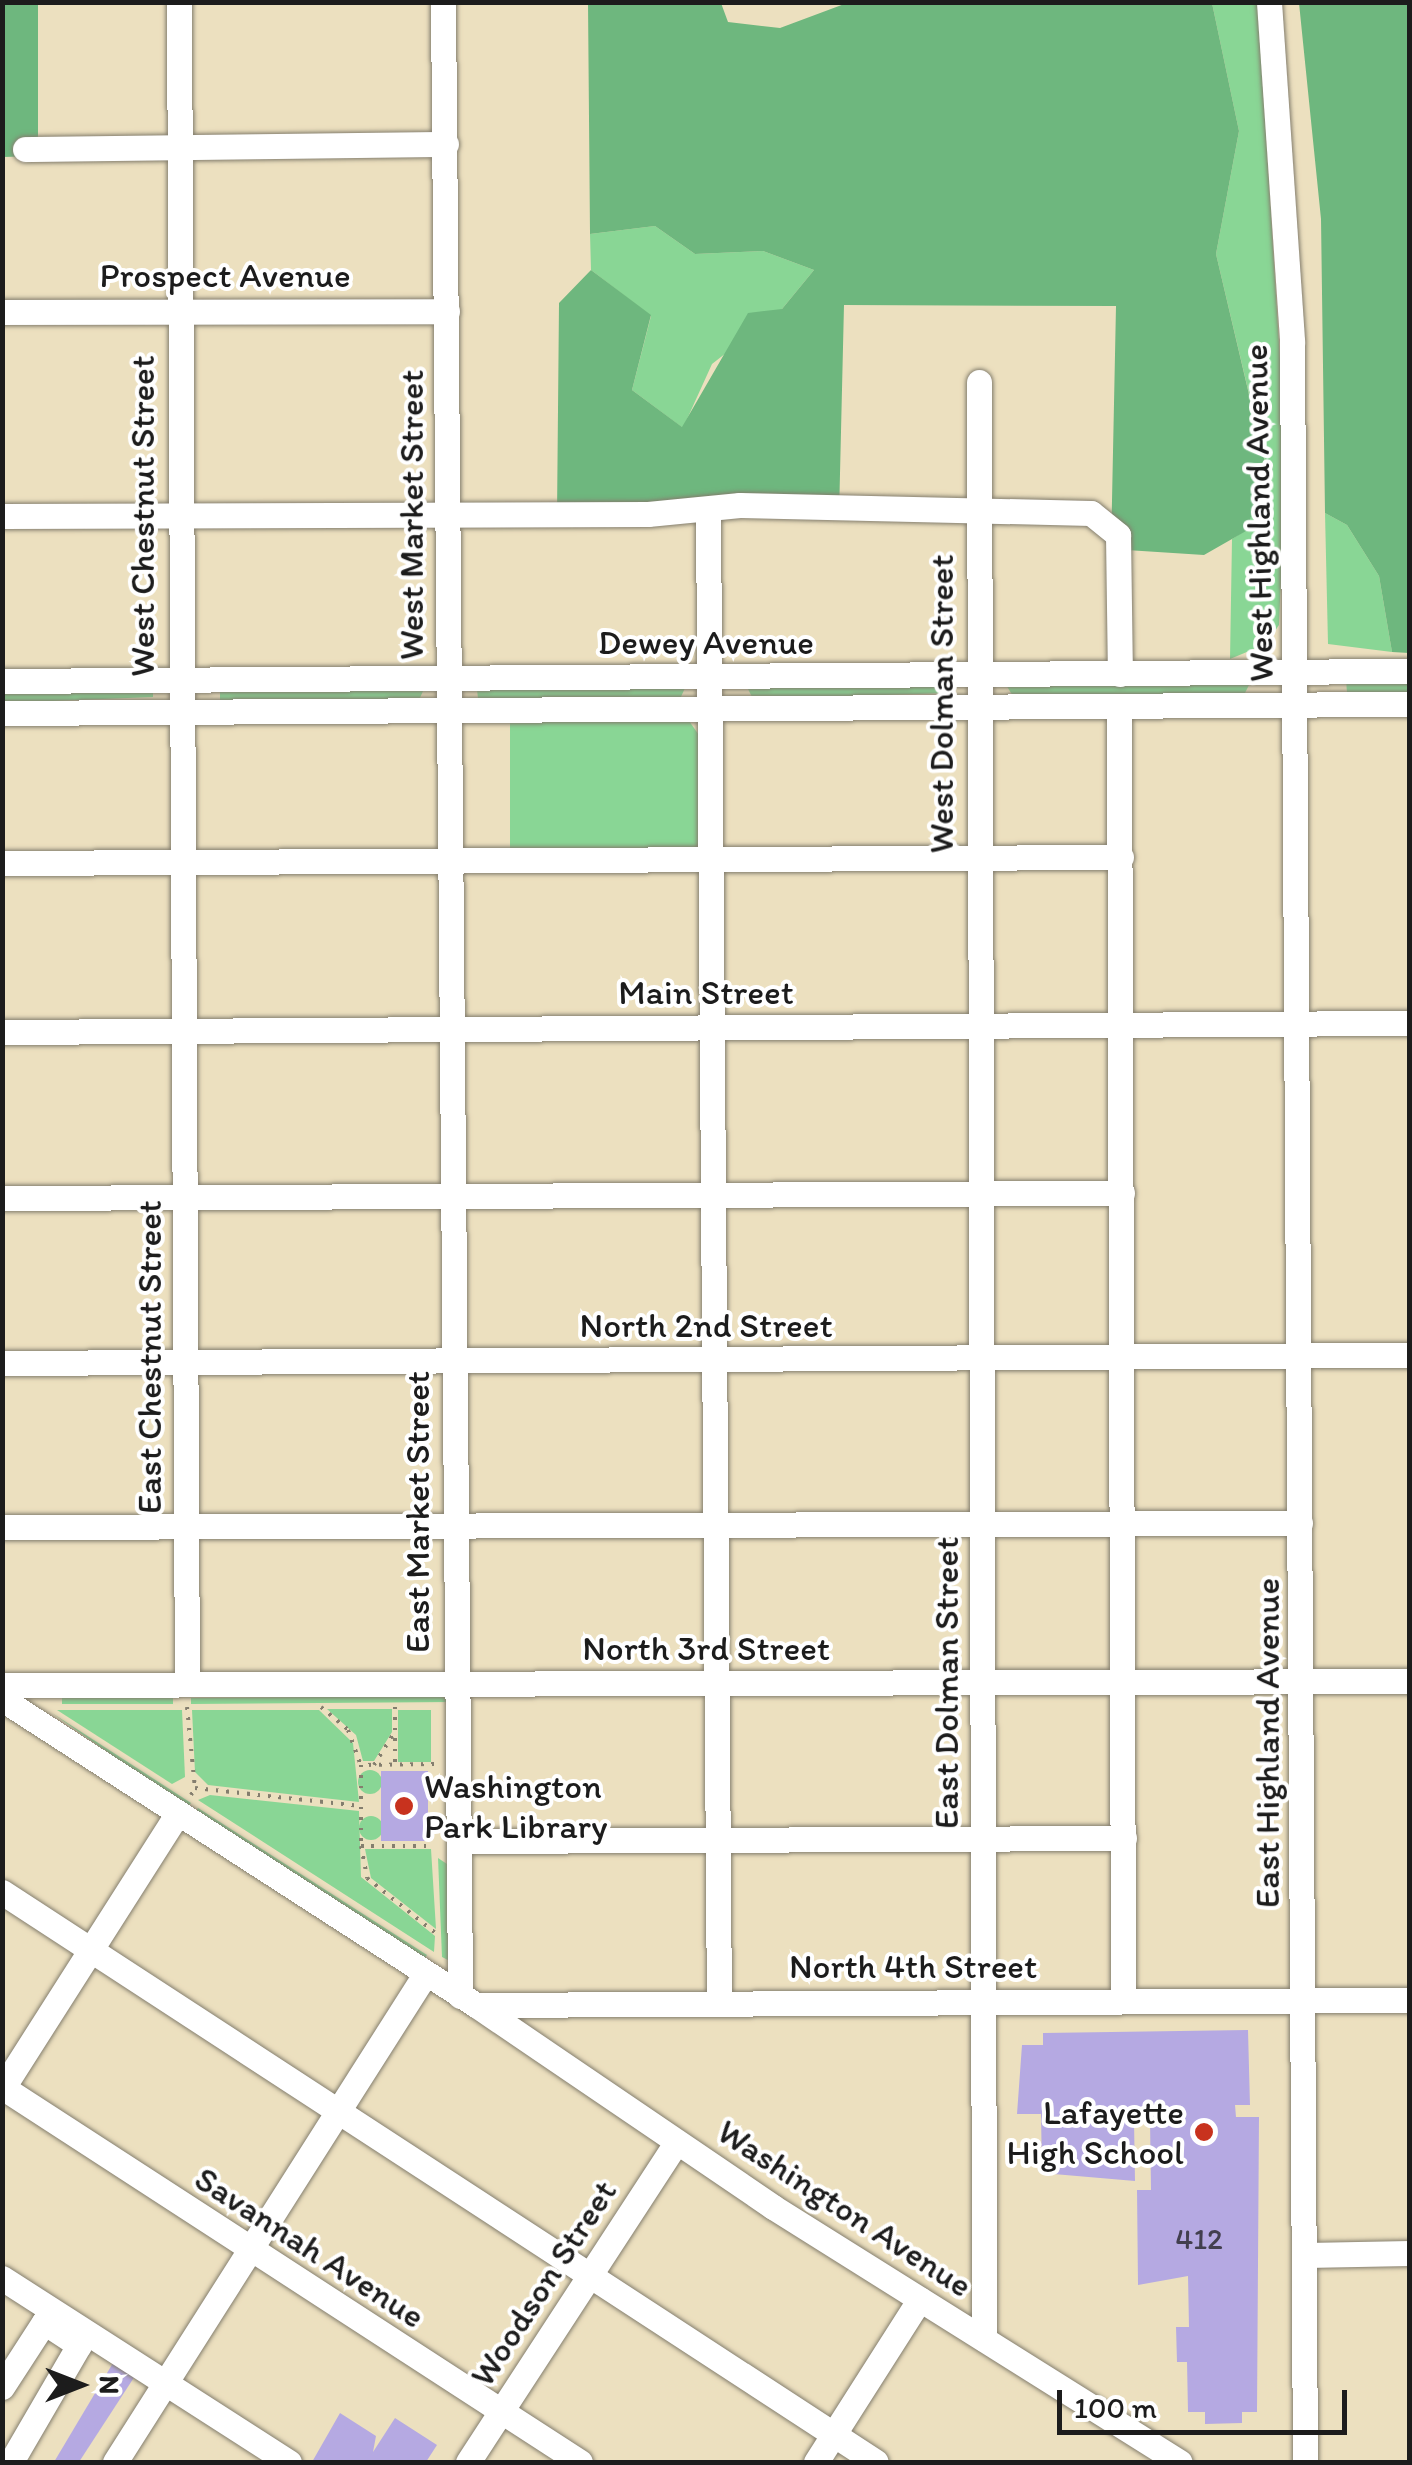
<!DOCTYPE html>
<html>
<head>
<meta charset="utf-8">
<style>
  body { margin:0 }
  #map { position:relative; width:1412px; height:2465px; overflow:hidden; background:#ece0bf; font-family:Itim,sans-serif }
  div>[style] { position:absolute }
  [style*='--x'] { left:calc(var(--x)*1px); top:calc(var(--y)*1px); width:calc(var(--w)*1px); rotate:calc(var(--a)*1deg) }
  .green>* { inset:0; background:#89d695 }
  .round { border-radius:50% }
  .forest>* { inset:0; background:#6eb77e }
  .building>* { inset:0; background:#b5a9e2 }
  .path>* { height:4px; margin-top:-2px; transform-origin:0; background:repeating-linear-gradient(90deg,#847e6e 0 2.5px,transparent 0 10.5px) }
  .roads { filter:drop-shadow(0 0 2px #847e6e) drop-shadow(0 0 2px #847e6e) }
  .minor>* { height:25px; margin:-12.5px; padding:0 12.5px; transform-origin:12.5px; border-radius:12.5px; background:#fff }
  .dots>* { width:28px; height:28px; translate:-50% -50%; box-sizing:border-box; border:5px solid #fff; border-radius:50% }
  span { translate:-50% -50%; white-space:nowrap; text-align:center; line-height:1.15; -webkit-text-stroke:8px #fff; paint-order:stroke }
  .number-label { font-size:30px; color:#423f4e }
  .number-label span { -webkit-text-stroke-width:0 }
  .street-label { font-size:35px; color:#1c1c1c }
  .poi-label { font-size:35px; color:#1c1c1c }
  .left { translate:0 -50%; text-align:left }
  .right { translate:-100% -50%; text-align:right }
  .frame { position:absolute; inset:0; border:5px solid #1c1c1c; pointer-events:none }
  .north { position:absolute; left:30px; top:2335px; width:100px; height:100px; -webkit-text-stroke:8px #fff; paint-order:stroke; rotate:90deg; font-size:28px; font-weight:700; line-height:40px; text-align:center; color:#1c1c1c }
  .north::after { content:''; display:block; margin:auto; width:35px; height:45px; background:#1c1c1c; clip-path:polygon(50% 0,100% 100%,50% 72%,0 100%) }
  .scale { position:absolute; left:1057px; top:2390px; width:290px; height:45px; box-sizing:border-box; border:5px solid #1c1c1c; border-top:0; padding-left:12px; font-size:30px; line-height:35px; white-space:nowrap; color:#1c1c1c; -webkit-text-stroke:8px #fff; paint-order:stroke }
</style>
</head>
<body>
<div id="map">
  <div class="green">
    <div style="clip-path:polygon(1212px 3px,1258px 3px,1286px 458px,1279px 625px,1266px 644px,1230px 659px,1232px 539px,1246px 530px,1267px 470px,1216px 254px,1239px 131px)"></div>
    <div style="clip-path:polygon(655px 226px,695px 254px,763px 251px,814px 270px,782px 309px,712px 364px,683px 428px,632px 390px,651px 316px,591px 270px,590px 234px)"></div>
    <div style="clip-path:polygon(1325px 513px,1347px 525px,1379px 576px,1392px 652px,1328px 644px)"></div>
    <div style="clip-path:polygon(1346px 679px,1409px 679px,1409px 693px,1347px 693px)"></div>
    <div style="clip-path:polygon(1250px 683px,1244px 695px,1013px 696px,1006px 685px)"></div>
    <div style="clip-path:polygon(747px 687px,950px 687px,950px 693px,753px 699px)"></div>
    <div style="clip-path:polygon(2px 688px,153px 692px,153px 697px,3px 703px)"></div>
    <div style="clip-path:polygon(685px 688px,680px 699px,478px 698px,477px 690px)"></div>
    <div style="clip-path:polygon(220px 689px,424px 689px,419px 700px,220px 701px)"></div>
    <div style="clip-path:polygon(510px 718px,687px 718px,701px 738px,701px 853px,510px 852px)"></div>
    <div style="clip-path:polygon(442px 1696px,451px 1702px,191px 1704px,191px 1698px)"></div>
    <div style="clip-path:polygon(62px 1698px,173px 1698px,173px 1704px,62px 1704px)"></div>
    <div style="clip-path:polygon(327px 1709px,392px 1709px,392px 1732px,374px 1761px,363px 1761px,356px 1735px)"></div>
    <div style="clip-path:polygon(57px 1710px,182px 1710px,185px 1777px,172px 1784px)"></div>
    <div style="clip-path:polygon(192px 1710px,319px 1710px,353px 1743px,359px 1802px,208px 1785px,195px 1772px)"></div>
    <div style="clip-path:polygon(398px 1710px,431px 1710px,431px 1762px,398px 1762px)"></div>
    <div style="clip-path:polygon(52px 1713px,191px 1803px,187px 1808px)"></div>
    <div class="round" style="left:358px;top:1770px;width:24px;height:24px"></div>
    <div style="clip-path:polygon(210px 1795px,359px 1811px,361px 1877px,435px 1936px,434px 1952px,198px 1800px)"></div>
    <div style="clip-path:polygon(198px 1808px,427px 1955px,424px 1959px,195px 1812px)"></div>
    <div class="round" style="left:359px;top:1816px;width:24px;height:24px"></div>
    <div style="clip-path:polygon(365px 1849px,431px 1849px,436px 1929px,371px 1878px)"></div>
    <div style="clip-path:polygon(438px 1858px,453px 1868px,452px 1962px,442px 1957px)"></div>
  </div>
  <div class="forest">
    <div style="clip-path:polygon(3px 3px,38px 3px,38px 156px,3px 157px)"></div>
    <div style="clip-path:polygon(588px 3px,721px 3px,728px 22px,780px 28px,847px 3px,1212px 3px,1239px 131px,1216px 254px,1267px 471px,1246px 531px,1204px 555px,1111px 549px,1116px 306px,844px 305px,839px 516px,557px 516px,559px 303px,591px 270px,651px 315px,632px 390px,682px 427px,748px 313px,782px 309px,814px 270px,763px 251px,695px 254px,655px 226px,590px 234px)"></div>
    <div style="clip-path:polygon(1299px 3px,1409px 3px,1409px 653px,1392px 652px,1379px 576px,1347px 525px,1325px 513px,1321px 219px)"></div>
  </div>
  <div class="building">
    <div style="clip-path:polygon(381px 1771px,428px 1771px,428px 1841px,381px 1841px)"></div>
    <div style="clip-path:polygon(1248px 2030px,1250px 2105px,1235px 2105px,1236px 2117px,1259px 2117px,1257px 2412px,1242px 2412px,1242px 2423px,1205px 2424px,1205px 2412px,1188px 2412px,1187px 2362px,1177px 2362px,1176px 2327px,1189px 2327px,1188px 2276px,1138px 2285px,1137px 2190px,1151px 2190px,1150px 2120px,1134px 2120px,1135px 2181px,1042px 2173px,1041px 2114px,1017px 2114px,1022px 2045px,1043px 2045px,1043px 2033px)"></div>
    <div style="clip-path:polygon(113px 2363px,135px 2376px,79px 2462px,54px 2462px)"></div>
    <div style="clip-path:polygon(340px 2413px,376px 2436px,373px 2452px,395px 2418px,437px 2445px,426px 2462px,312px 2462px)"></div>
  </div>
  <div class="path">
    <div style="--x:187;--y:1707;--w:81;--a:84.4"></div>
    <div style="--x:321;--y:1707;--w:35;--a:40"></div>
    <div style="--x:348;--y:1730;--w:37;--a:70"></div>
    <div style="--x:395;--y:1707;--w:55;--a:90"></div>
    <div style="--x:434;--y:1764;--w:73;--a:179.2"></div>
    <div style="--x:361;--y:1765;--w:81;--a:90"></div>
    <div style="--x:361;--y:1846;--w:73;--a:0"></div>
    <div style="--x:374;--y:1765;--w:40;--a:-58"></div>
    <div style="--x:191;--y:1795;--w:8;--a:-60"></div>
    <div style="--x:195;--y:1788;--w:167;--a:6.2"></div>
    <div style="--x:361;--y:1846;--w:33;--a:79"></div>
    <div style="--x:367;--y:1878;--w:91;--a:38.8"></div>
  </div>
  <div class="roads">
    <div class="minor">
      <div style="--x:179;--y:2;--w:1682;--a:89.73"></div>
      <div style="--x:443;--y:2;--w:1994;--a:89.51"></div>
      <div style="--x:1269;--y:2;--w:340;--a:86.1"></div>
      <div style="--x:1292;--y:341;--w:2121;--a:89.65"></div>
      <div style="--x:25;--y:149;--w:421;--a:-0.7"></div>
      <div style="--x:2;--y:312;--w:445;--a:-0.1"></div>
      <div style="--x:979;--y:382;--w:1957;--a:89.85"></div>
      <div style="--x:708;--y:513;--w:1489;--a:89.58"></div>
      <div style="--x:2;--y:516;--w:646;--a:-0.18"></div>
      <div style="--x:648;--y:514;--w:92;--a:-5.6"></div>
      <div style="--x:740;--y:505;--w:351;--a:1.3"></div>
      <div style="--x:1091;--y:513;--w:35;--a:39"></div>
      <div style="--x:1118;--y:535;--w:139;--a:89.2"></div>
      <div style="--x:2;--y:681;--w:1408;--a:-0.41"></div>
      <div style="--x:1119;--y:706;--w:1294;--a:89.82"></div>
      <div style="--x:2;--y:713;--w:1408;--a:-0.37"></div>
      <div style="--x:2;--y:863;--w:1119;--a:-0.31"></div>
      <div style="--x:2;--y:1032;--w:1408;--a:-0.37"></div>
      <div style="--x:2;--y:1198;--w:1120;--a:-0.26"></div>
      <div style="--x:2;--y:1363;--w:1408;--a:-0.33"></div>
      <div style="--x:2;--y:1527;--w:1298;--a:-0.18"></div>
      <div style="--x:2;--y:1685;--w:1408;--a:-0.16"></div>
      <div style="--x:2;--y:1699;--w:564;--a:32.85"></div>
      <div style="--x:476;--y:2005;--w:934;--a:-0.31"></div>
      <div style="--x:459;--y:1841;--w:665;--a:-0.26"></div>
      <div style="--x:2;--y:1892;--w:1043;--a:33.11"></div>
      <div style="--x:476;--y:2005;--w:359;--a:34.2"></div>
      <div style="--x:773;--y:2207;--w:480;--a:32.1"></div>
      <div style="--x:2;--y:2087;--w:689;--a:32.98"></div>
      <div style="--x:2;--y:2089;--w:324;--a:-57.5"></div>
      <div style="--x:1305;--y:2255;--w:105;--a:-1.1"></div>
      <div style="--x:2;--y:2278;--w:341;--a:32.7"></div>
      <div style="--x:2;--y:2387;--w:77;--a:-57.1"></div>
      <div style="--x:44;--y:2322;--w:42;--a:33.3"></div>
      <div style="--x:79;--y:2345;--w:135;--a:120.2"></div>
      <div style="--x:115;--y:2462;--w:576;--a:-57.55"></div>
      <div style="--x:468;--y:2462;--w:382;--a:-56.9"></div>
      <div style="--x:816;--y:2462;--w:193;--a:-57.5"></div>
    </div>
  </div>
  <div class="dots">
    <div style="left:404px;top:1806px;background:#c8321e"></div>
    <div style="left:1204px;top:2132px;background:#c8321e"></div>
  </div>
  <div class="number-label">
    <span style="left:1199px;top:2239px">412</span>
  </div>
  <div class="street-label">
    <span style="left:225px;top:275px">Prospect Avenue</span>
    <span style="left:1258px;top:513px;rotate:-91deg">West Highland Avenue</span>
    <span style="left:411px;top:515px;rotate:-90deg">West Market Street</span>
    <span style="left:142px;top:516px;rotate:-90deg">West Chestnut Street</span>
    <span style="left:706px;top:642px">Dewey Avenue</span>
    <span style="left:941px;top:704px;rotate:-90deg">West Dolman Street</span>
    <span style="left:706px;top:992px">Main Street</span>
    <span style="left:706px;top:1325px">North 2nd Street</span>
    <span style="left:149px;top:1357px;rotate:-90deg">East Chestnut Street</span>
    <span style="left:417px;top:1512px;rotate:-90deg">East Market Street</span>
    <span style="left:706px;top:1648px">North 3rd Street</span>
    <span style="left:946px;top:1683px;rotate:-90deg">East Dolman Street</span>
    <span style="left:1267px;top:1743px;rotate:-90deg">East Highland Avenue</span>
    <span style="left:913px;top:1966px">North 4th Street</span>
    <span style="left:845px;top:2208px;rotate:33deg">Washington Avenue</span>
    <span style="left:310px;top:2247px;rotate:33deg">Savannah Avenue</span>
    <span style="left:543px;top:2283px;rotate:-57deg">Woodson Street</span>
  </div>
  <div class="poi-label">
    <span class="left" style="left:424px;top:1806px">Washington<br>Park Library</span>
    <span class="right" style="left:1184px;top:2132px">Lafayette<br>High School</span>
  </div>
  <div class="frame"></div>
  <div class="north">N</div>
  <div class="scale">100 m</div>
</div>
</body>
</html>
